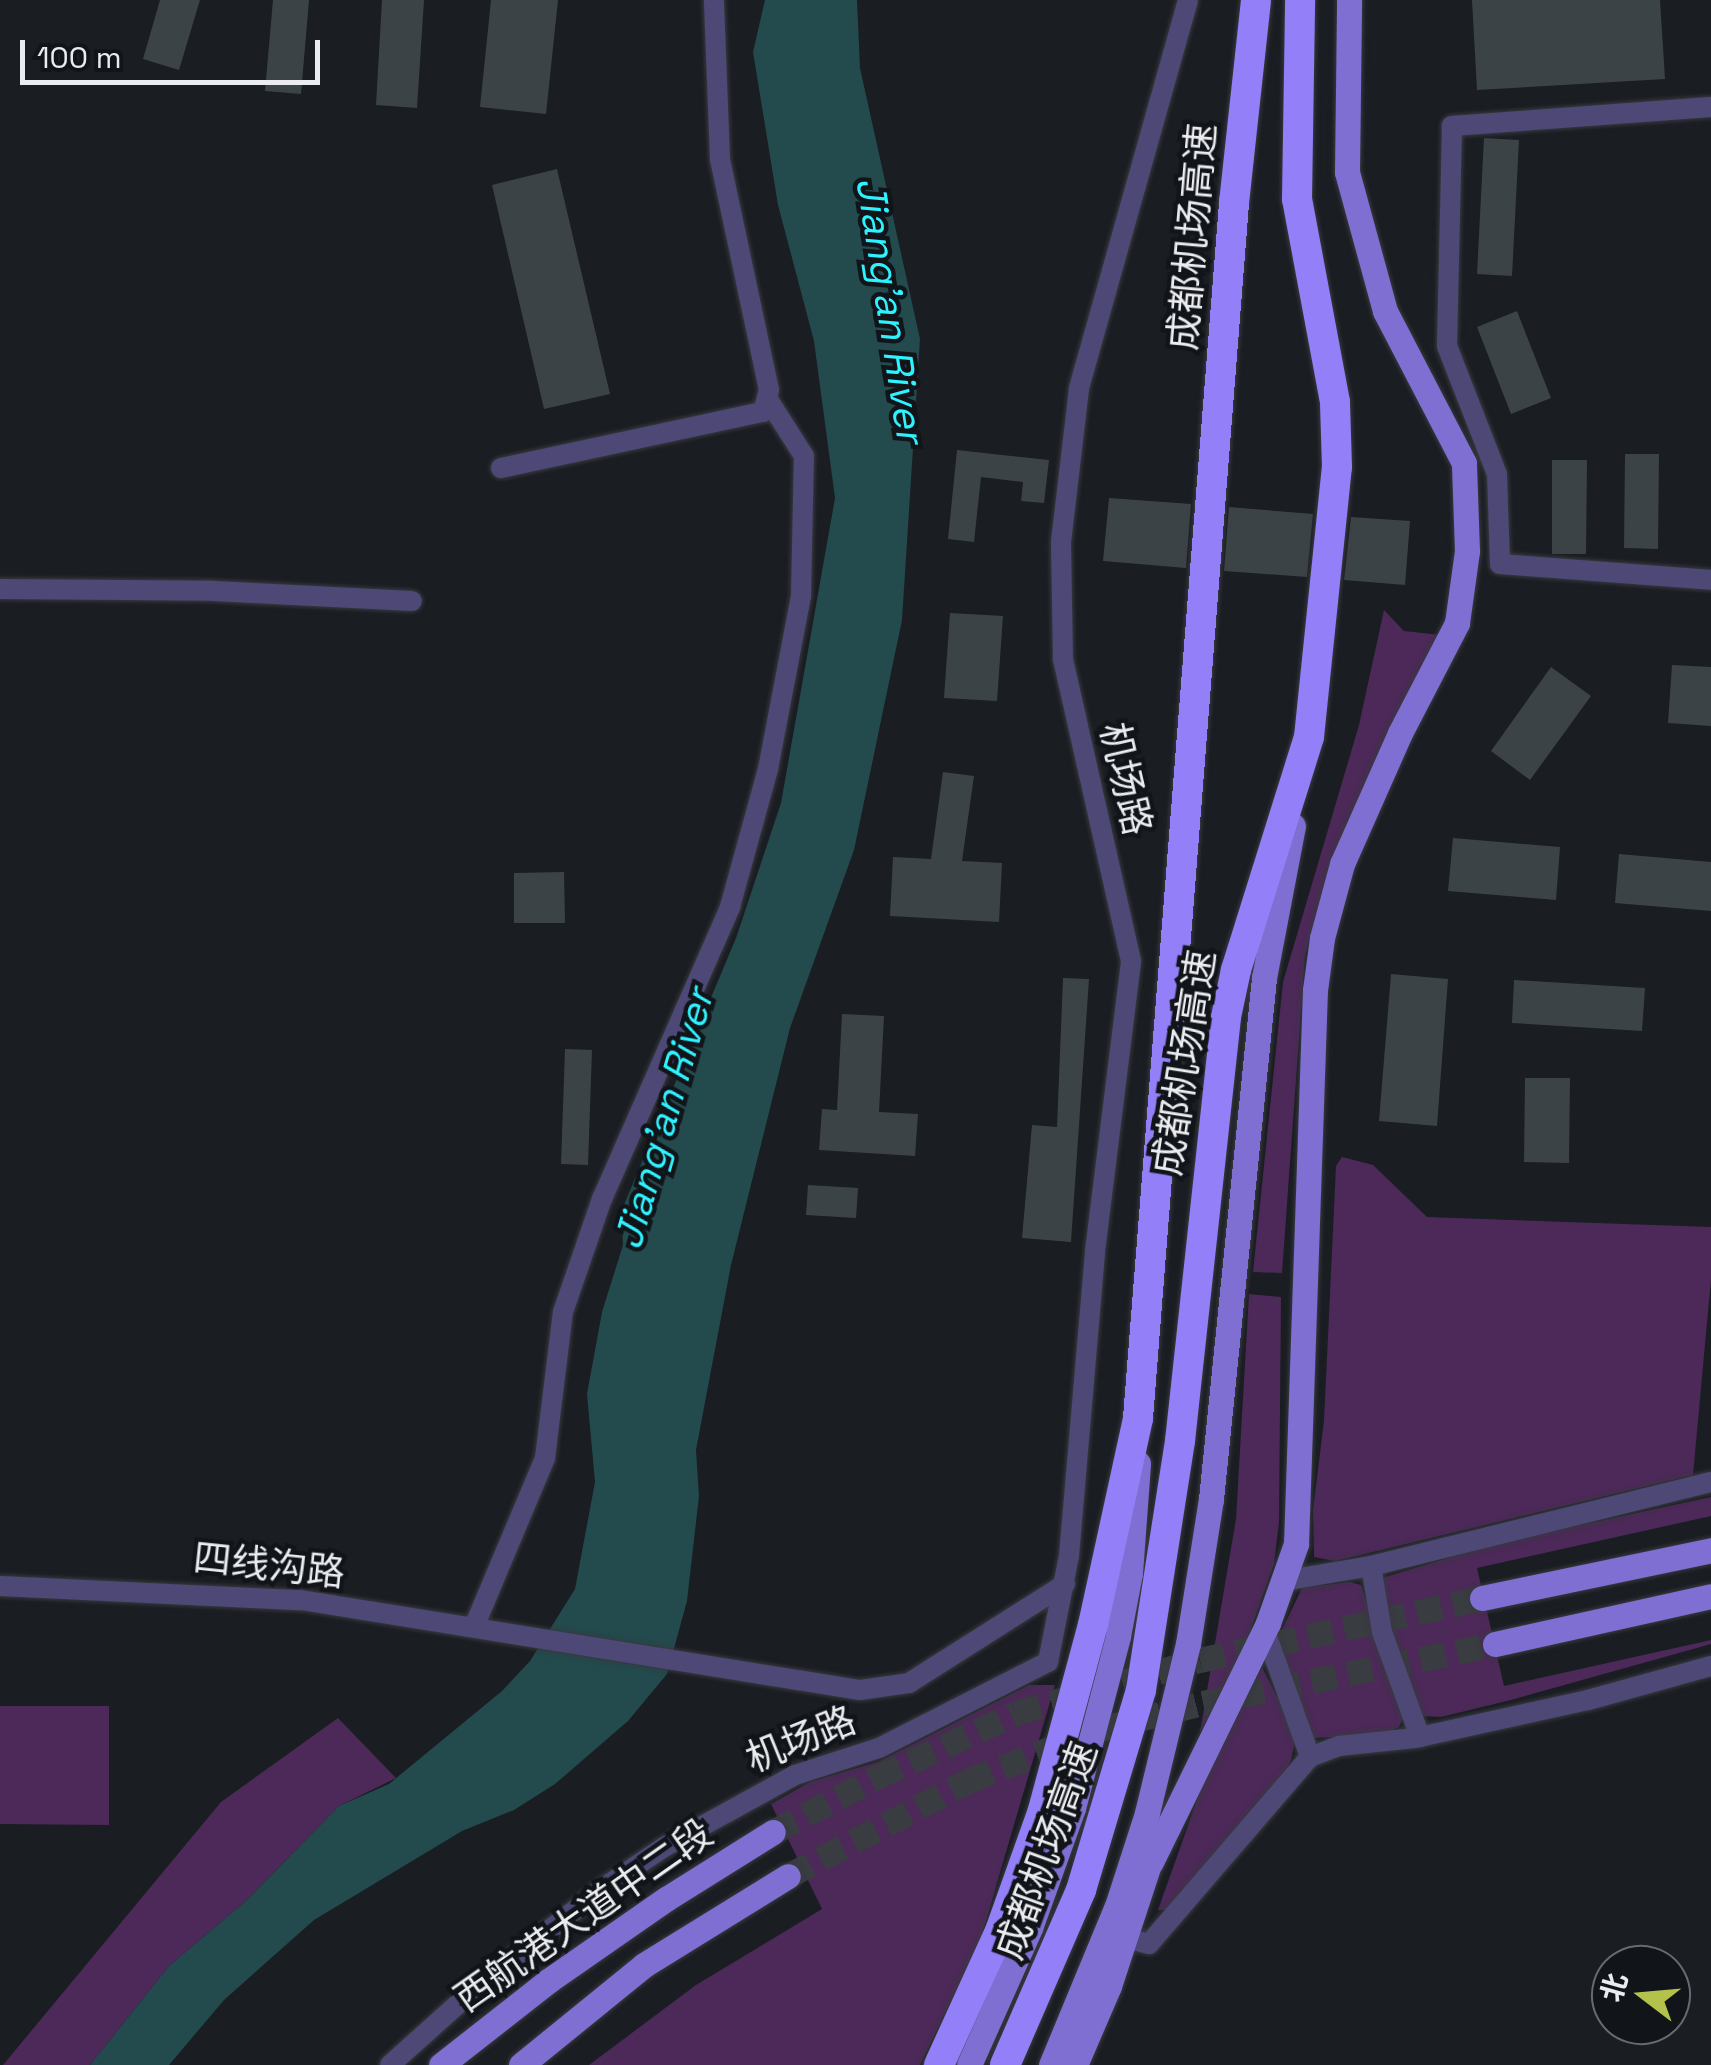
<!DOCTYPE html>
<html>
<head>
<meta charset="utf-8">
<style>
  body { margin:0 }
  #map { position:relative; width:1711px; height:2065px; overflow:hidden; background:#1a1d22; font-family:"Space Grotesk","Noto Sans SC",sans-serif }
  div>[style] { position:absolute }
  [style*='--x'] { left:calc(var(--x)*1px); top:calc(var(--y)*1px); width:calc(var(--w)*1px); rotate:calc(var(--a)*1deg) }
  .green>* { inset:0; background:#4c2958 }
  .water>* { inset:0; background:#234a4d }
  .building>* { inset:0; background:#3c4347 }
  .major-tunnel>* { height:25px; margin-top:-12.5px; transform-origin:0; background:repeating-linear-gradient(90deg,#393c41 0 25px,transparent 0 37px) }
  .roads { filter:drop-shadow(0 0 2px #373a3f) drop-shadow(0 0 2px #373a3f) }
  .minor>* { height:20px; margin:-10px; padding:0 10px; transform-origin:10px; border-radius:10px; background:#4e4877 }
  .major>* { height:25px; margin:-12.5px; padding:0 12.5px; transform-origin:12.5px; border-radius:12.5px; background:#7f6fd3 }
  .highway>* { height:30px; margin:-15px; padding:0 15px; transform-origin:15px; border-radius:15px; background:#937ff7 }
  span { translate:-50% -50%; white-space:nowrap; text-align:center; line-height:1.15; -webkit-text-stroke:9px #111419; paint-order:stroke }
  .street-label { font-size:38px; color:#eaecef }
  .water-label { font-size:40px; color:#2ff2ff; font-style:italic }
  .north { position:absolute; left:1591px; top:1945px; width:100px; height:100px; box-sizing:border-box; background:#111419; border:2px solid #686a6f; border-radius:50%; rotate:286deg; font-size:28px; font-weight:700; line-height:40px; text-align:center; color:#eaecef }
  .north::after { content:''; display:block; margin:auto; width:35px; height:45px; background:#b3c24b; clip-path:polygon(50% 0,100% 100%,50% 72%,0 100%) }
  .scale { position:absolute; left:20px; top:40px; width:300px; height:45px; box-sizing:border-box; border:5px solid #eaecef; border-top:0; padding-left:12px; font-size:30px; line-height:35px; white-space:nowrap; color:#eaecef; -webkit-text-stroke:8px #111419; paint-order:stroke }
</style>
</head>
<body>
<div id="map">
  <div class="green">
    <div style="clip-path:polygon(1384px 610px,1404px 631px,1441px 635px,1332px 868px,1305px 955px,1282px 1273px,1253px 1272px,1283px 982px,1359px 725px)"></div>
    <div style="clip-path:polygon(1342px 1157px,1373px 1165px,1427px 1217px,1711px 1227px,1711px 1279px,1693px 1475px,1335px 1561px,1314px 1557px,1313px 1510px,1324px 1421px,1336px 1166px)"></div>
    <div style="clip-path:polygon(1249px 1294px,1281px 1297px,1279px 1522px,1274px 1564px,1238px 1665px,1200px 1732px,1236px 1519px)"></div>
    <div style="clip-path:polygon(1711px 1497px,1711px 1516px,1477px 1568px,1504px 1686px,1711px 1640px,1711px 1644px,1511px 1700px,1441px 1717px,1421px 1716px,1388px 1633px,1382px 1578px,1498px 1543px)"></div>
    <div style="clip-path:polygon(1350px 1582px,1361px 1585px,1405px 1714px,1399px 1727px,1384px 1734px,1314px 1738px,1302px 1719px,1280px 1654px,1282px 1630px,1302px 1588px)"></div>
    <div style="clip-path:polygon(1262px 1667px,1296px 1735px,1291px 1760px,1276px 1790px,1166px 1910px,1158px 1910px,1202px 1786px)"></div>
    <div style="clip-path:polygon(1029px 1685px,1055px 1685px,980px 1941px,920px 2065px,589px 2065px,696px 1985px,822px 1909px,771px 1804px,810px 1782px,878px 1762px)"></div>
    <div style="clip-path:polygon(0 1706px,109px 1706px,109px 1825px,0 1824px)"></div>
    <div style="clip-path:polygon(338px 1718px,396px 1778px,339px 1806px,248px 1899px,169px 1966px,90px 2065px,3px 2065px,221px 1802px)"></div>
  </div>
  <div class="water">
    <div style="clip-path:polygon(765px 0,857px 0,860px 68px,920px 339px,902px 620px,854px 850px,790px 1028px,731px 1265px,696px 1450px,699px 1496px,687px 1601px,667px 1674px,628px 1721px,555px 1784px,514px 1810px,462px 1831px,314px 1920px,224px 2000px,169px 2065px,90px 2065px,169px 1966px,248px 1899px,339px 1806px,389px 1784px,502px 1691px,530px 1661px,575px 1589px,595px 1482px,587px 1394px,602px 1312px,623px 1245px,621px 1212px,736px 938px,781px 803px,835px 498px,814px 341px,778px 205px,753px 52px)"></div>
  </div>
  <div class="building">
    <div style="clip-path:polygon(160px 0,200px 0,179px 70px,143px 59px)"></div>
    <div style="clip-path:polygon(273px 0,309px 0,301px 94px,265px 91px)"></div>
    <div style="clip-path:polygon(382px 0,424px 0,417px 108px,376px 105px)"></div>
    <div style="clip-path:polygon(491px 0,558px 0,546px 114px,480px 107px)"></div>
    <div style="clip-path:polygon(1472px 0,1660px 0,1665px 79px,1477px 90px)"></div>
    <div style="clip-path:polygon(1484px 138px,1519px 140px,1512px 276px,1477px 274px)"></div>
    <div style="clip-path:polygon(557px 169px,610px 394px,544px 409px,492px 185px)"></div>
    <div style="clip-path:polygon(1517px 311px,1551px 398px,1511px 414px,1477px 327px)"></div>
    <div style="clip-path:polygon(957px 450px,1049px 460px,1044px 503px,1021px 501px,1023px 482px,981px 477px,974px 542px,948px 539px)"></div>
    <div style="clip-path:polygon(1625px 454px,1659px 454px,1658px 549px,1624px 548px)"></div>
    <div style="clip-path:polygon(1552px 460px,1587px 460px,1586px 554px,1552px 554px)"></div>
    <div style="clip-path:polygon(1109px 498px,1191px 504px,1186px 568px,1103px 561px)"></div>
    <div style="clip-path:polygon(1229px 507px,1313px 514px,1307px 577px,1224px 571px)"></div>
    <div style="clip-path:polygon(1351px 517px,1410px 521px,1405px 585px,1344px 580px)"></div>
    <div style="clip-path:polygon(950px 613px,1003px 616px,997px 701px,944px 698px)"></div>
    <div style="clip-path:polygon(1672px 665px,1711px 667px,1711px 726px,1668px 723px)"></div>
    <div style="clip-path:polygon(1551px 667px,1591px 696px,1530px 780px,1491px 751px)"></div>
    <div style="clip-path:polygon(943px 772px,974px 776px,962px 861px,1002px 863px,999px 922px,890px 916px,893px 857px,931px 859px)"></div>
    <div style="clip-path:polygon(1453px 838px,1560px 847px,1556px 900px,1448px 891px)"></div>
    <div style="clip-path:polygon(1619px 854px,1711px 862px,1711px 911px,1615px 903px)"></div>
    <div style="clip-path:polygon(564px 872px,565px 923px,514px 923px,514px 873px)"></div>
    <div style="clip-path:polygon(1391px 974px,1448px 979px,1437px 1126px,1379px 1121px)"></div>
    <div style="clip-path:polygon(1063px 978px,1089px 979px,1071px 1242px,1022px 1238px,1032px 1125px,1057px 1127px)"></div>
    <div style="clip-path:polygon(1514px 980px,1645px 988px,1642px 1031px,1512px 1023px)"></div>
    <div style="clip-path:polygon(842px 1014px,884px 1016px,879px 1112px,918px 1114px,915px 1156px,819px 1150px,822px 1109px,837px 1110px)"></div>
    <div style="clip-path:polygon(565px 1049px,592px 1050px,588px 1165px,561px 1164px)"></div>
    <div style="clip-path:polygon(1525px 1078px,1570px 1078px,1569px 1163px,1524px 1162px)"></div>
    <div style="clip-path:polygon(808px 1185px,858px 1188px,856px 1218px,806px 1215px)"></div>
  </div>
  <div class="major-tunnel">
    <div style="--x:773;--y:1832;--w:118;--a:-27.9"></div>
    <div style="--x:877;--y:1777;--w:153;--a:-24.7"></div>
    <div style="--x:1016;--y:1713;--w:191;--a:-16.1"></div>
    <div style="--x:1200;--y:1660;--w:289;--a:-12.4"></div>
    <div style="--x:788;--y:1876;--w:204;--a:-27.8"></div>
    <div style="--x:968;--y:1781;--w:142;--a:-21.5"></div>
    <div style="--x:1100;--y:1729;--w:106;--a:-14.2"></div>
    <div style="--x:1203;--y:1703;--w:298;--a:-11.4"></div>
  </div>
  <div class="roads">
    <div class="minor">
      <div style="--x:1711;--y:107;--w:260;--a:175.8"></div>
      <div style="--x:1452;--y:126;--w:220;--a:91.3"></div>
      <div style="--x:1447;--y:346;--w:137;--a:68.7"></div>
      <div style="--x:1497;--y:474;--w:90;--a:88.1"></div>
      <div style="--x:1500;--y:564;--w:212;--a:4.3"></div>
      <div style="--x:501;--y:468;--w:268;--a:-12.1"></div>
      <div style="--x:763;--y:412;--w:23;--a:-75"></div>
      <div style="--x:769;--y:390;--w:236;--a:-102"></div>
      <div style="--x:720;--y:159;--w:159;--a:-92.2"></div>
      <div style="--x:0;--y:589;--w:214;--a:0.5"></div>
      <div style="--x:214;--y:591;--w:198;--a:2.9"></div>
      <div style="--x:1371;--y:1566;--w:67;--a:80.5"></div>
      <div style="--x:1382;--y:1632;--w:112;--a:70.1"></div>
      <div style="--x:1283;--y:1581;--w:89;--a:-9.7"></div>
      <div style="--x:1371;--y:1566;--w:350;--a:-13.9"></div>
      <div style="--x:0;--y:1586;--w:301;--a:2.7"></div>
      <div style="--x:301;--y:1600;--w:566;--a:9.15"></div>
      <div style="--x:860;--y:1690;--w:49;--a:-8.1"></div>
      <div style="--x:909;--y:1683;--w:185;--a:-32.4"></div>
      <div style="--x:474;--y:1627;--w:183;--a:-67.2"></div>
      <div style="--x:545;--y:1458;--w:147;--a:-83"></div>
      <div style="--x:563;--y:1312;--w:120;--a:-71"></div>
      <div style="--x:602;--y:1199;--w:319;--a:-66.3"></div>
      <div style="--x:730;--y:907;--w:143;--a:-74.6"></div>
      <div style="--x:768;--y:769;--w:176;--a:-79.2"></div>
      <div style="--x:801;--y:596;--w:140;--a:-88.8"></div>
      <div style="--x:804;--y:456;--w:69;--a:-122.5"></div>
      <div style="--x:1265;--y:1631;--w:134;--a:70.3"></div>
      <div style="--x:1126;--y:1938;--w:24;--a:15"></div>
      <div style="--x:1149;--y:1944;--w:247;--a:-49.3"></div>
      <div style="--x:1310;--y:1757;--w:31;--a:-21"></div>
      <div style="--x:1339;--y:1746;--w:76;--a:-6"></div>
      <div style="--x:1415;--y:1738;--w:177;--a:-12.4"></div>
      <div style="--x:1588;--y:1700;--w:128;--a:-15.5"></div>
      <div style="--x:390;--y:2065;--w:129;--a:-41.9"></div>
      <div style="--x:486;--y:1979;--w:152;--a:-37.8"></div>
      <div style="--x:606;--y:1886;--w:70;--a:-33.9"></div>
      <div style="--x:664;--y:1847;--w:149;--a:-28.8"></div>
      <div style="--x:795;--y:1775;--w:88;--a:-17.8"></div>
      <div style="--x:879;--y:1748;--w:190;--a:-27"></div>
      <div style="--x:1048;--y:1662;--w:108;--a:-78.8"></div>
      <div style="--x:1069;--y:1556;--w:306;--a:-85.1"></div>
      <div style="--x:1095;--y:1251;--w:292;--a:-82.9"></div>
      <div style="--x:1131;--y:961;--w:310;--a:-102.7"></div>
      <div style="--x:1063;--y:659;--w:117;--a:-91"></div>
      <div style="--x:1061;--y:542;--w:155;--a:-83.3"></div>
      <div style="--x:1079;--y:388;--w:403;--a:-74.3"></div>
    </div>
    <div class="major">
      <div style="--x:1482;--y:1598;--w:234;--a:-11.8"></div>
      <div style="--x:1495;--y:1644;--w:221;--a:-12.5"></div>
      <div style="--x:1151;--y:1862;--w:266;--a:-63.9"></div>
      <div style="--x:1268;--y:1623;--w:84;--a:-70.5"></div>
      <div style="--x:1296;--y:1544;--w:554;--a:-88.04"></div>
      <div style="--x:1315;--y:990;--w:52;--a:-82.3"></div>
      <div style="--x:1322;--y:938;--w:77;--a:-74.9"></div>
      <div style="--x:1342;--y:864;--w:143;--a:-66.1"></div>
      <div style="--x:1400;--y:733;--w:124;--a:-62.6"></div>
      <div style="--x:1457;--y:623;--w:73;--a:-82.1"></div>
      <div style="--x:1467;--y:551;--w:88;--a:-92"></div>
      <div style="--x:1464;--y:463;--w:171;--a:-117.5"></div>
      <div style="--x:1385;--y:311;--w:144;--a:-105.3"></div>
      <div style="--x:1347;--y:172;--w:172;--a:-89.3"></div>
      <div style="--x:441;--y:2065;--w:136;--a:-38.1"></div>
      <div style="--x:548;--y:1981;--w:144;--a:-34.8"></div>
      <div style="--x:666;--y:1899;--w:126;--a:-32.1"></div>
      <div style="--x:521;--y:2065;--w:159;--a:-39.1"></div>
      <div style="--x:644;--y:1965;--w:169;--a:-31.7"></div>
      <div style="--x:969;--y:2065;--w:150;--a:-66"></div>
      <div style="--x:1030;--y:1928;--w:127;--a:-70.3"></div>
      <div style="--x:1073;--y:1808;--w:178;--a:-75.3"></div>
      <div style="--x:1118;--y:1636;--w:64;--a:-79.2"></div>
      <div style="--x:1130;--y:1573;--w:110;--a:-85.8"></div>
      <div style="--x:1051;--y:2065;--w:172;--a:-67.5"></div>
      <div style="--x:1117;--y:1906;--w:98;--a:-72.1"></div>
      <div style="--x:1147;--y:1813;--w:174;--a:-76.4"></div>
      <div style="--x:1188;--y:1644;--w:147;--a:-81"></div>
      <div style="--x:1211;--y:1499;--w:524;--a:-84.19"></div>
      <div style="--x:1264;--y:978;--w:155;--a:-79.2"></div>
      <div style="--x:1075;--y:2065;--w:86;--a:-66.7"></div>
      <div style="--x:1109;--y:1986;--w:144;--a:-71.8"></div>
    </div>
    <div class="highway">
      <div style="--x:939;--y:2065;--w:147;--a:-65.5"></div>
      <div style="--x:1000;--y:1931;--w:128;--a:-70.4"></div>
      <div style="--x:1043;--y:1810;--w:192;--a:-74.9"></div>
      <div style="--x:1093;--y:1625;--w:212;--a:-77.7"></div>
      <div style="--x:1138;--y:1418;--w:1219;--a:-85.48"></div>
      <div style="--x:1234;--y:203;--w:204;--a:-83.8"></div>
      <div style="--x:1005;--y:2065;--w:191;--a:-66.5"></div>
      <div style="--x:1081;--y:1890;--w:209;--a:-73.3"></div>
      <div style="--x:1141;--y:1690;--w:252;--a:-81.1"></div>
      <div style="--x:1180;--y:1441;--w:426;--a:-83.8"></div>
      <div style="--x:1226;--y:1017;--w:48;--a:-78"></div>
      <div style="--x:1236;--y:970;--w:244;--a:-72.6"></div>
      <div style="--x:1309;--y:737;--w:271;--a:-84.1"></div>
      <div style="--x:1337;--y:467;--w:65;--a:-91.8"></div>
      <div style="--x:1335;--y:402;--w:207;--a:-100.6"></div>
      <div style="--x:1297;--y:199;--w:199;--a:-89.1"></div>
    </div>
  </div>
  <div class="street-label">
    <span style="left:1193px;top:237px;rotate:-85deg">成都机场高速</span>
    <span style="left:1125px;top:779px;rotate:77deg">机场路</span>
    <span style="left:1185px;top:1063px;rotate:-81deg">成都机场高速</span>
    <span style="left:269px;top:1566px;rotate:6deg">四线沟路</span>
    <span style="left:801px;top:1740px;rotate:-22deg">机场路</span>
    <span style="left:1047px;top:1851px;rotate:-70deg">成都机场高速</span>
    <span style="left:584px;top:1916px;rotate:-35deg">西航港大道中二段</span>
  </div>
  <div class="water-label">
    <span style="left:890px;top:310px;rotate:81deg">Jiang'an River</span>
    <span style="left:664px;top:1119px;rotate:-74deg">Jiang'an River</span>
  </div>
  <div class="north">北</div>
  <div class="scale">100 m</div>
</div>
</body>
</html>
